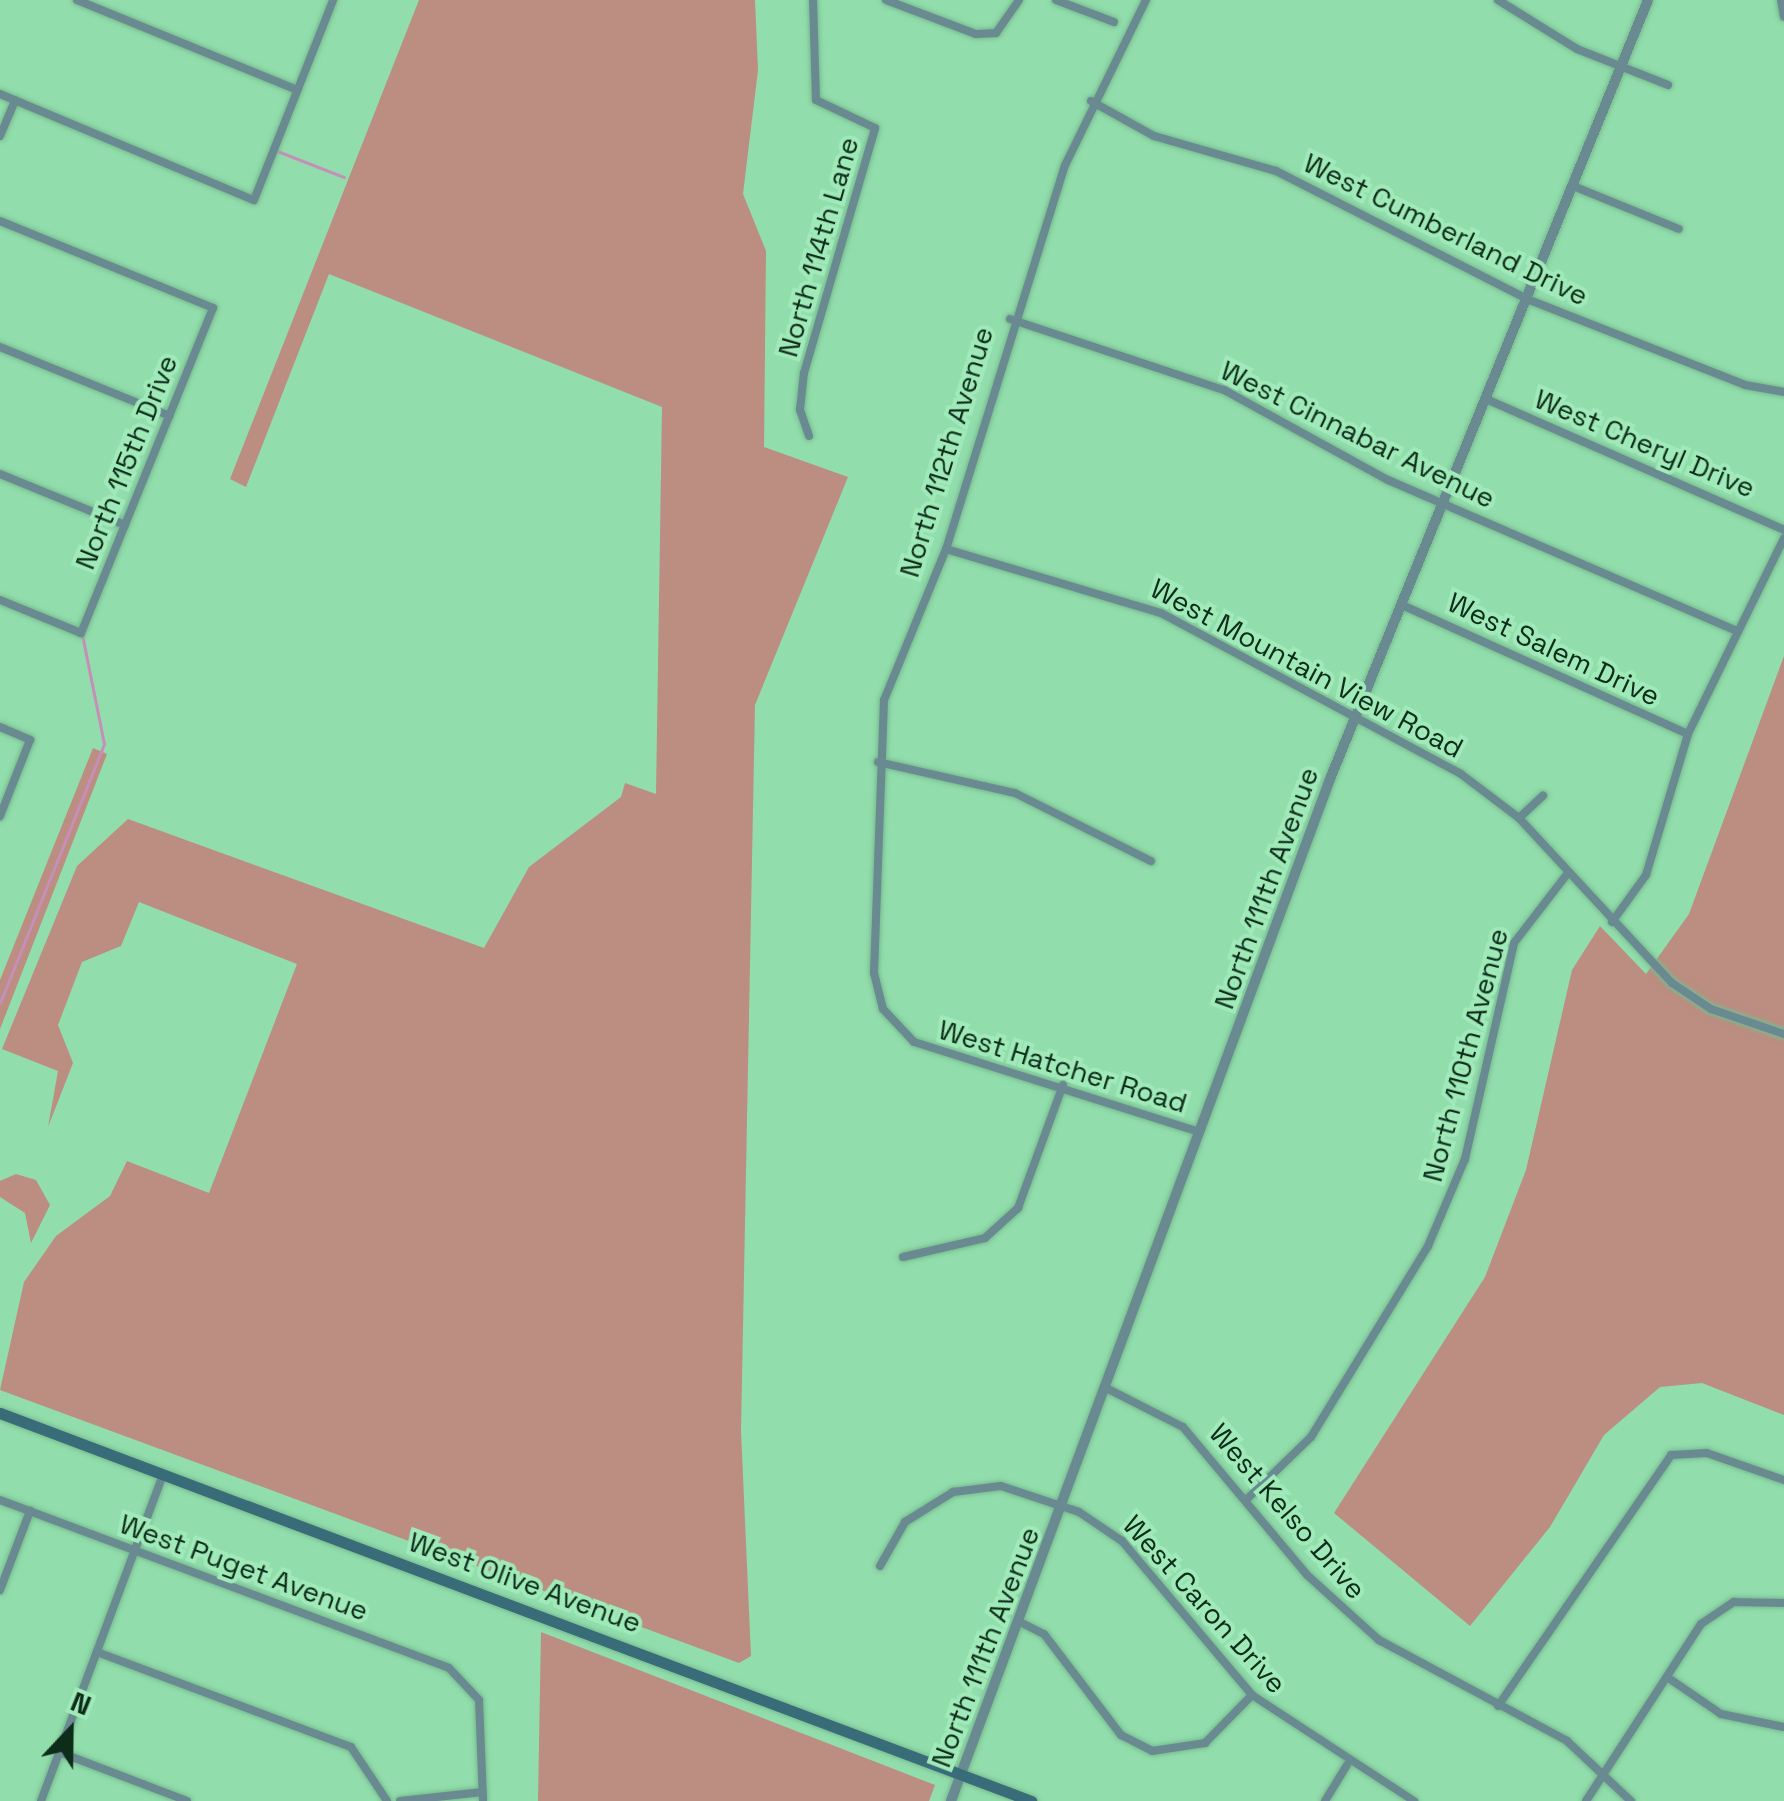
<!DOCTYPE html>
<html>
<head>
<meta charset="utf-8">
<style>
  body { margin:0 }
  #map { position:relative; width:1784px; height:1801px; overflow:hidden; background:#92ddac; font-family:"Space Grotesk",sans-serif }
  div>[style] { position:absolute }
  [style*='--x'] { left:calc(var(--x)*1px); top:calc(var(--y)*1px); width:calc(var(--w)*1px); rotate:calc(var(--a)*1deg) }
  .green>* { inset:0; background:#bc8d81 }
  .stream>* { height:2.5px; margin:-1.25px; padding:0 1.25px; transform-origin:1.25px; border-radius:1.25px; background:#c58fb9 }
  .roads { filter:drop-shadow(0 0 2px #77ba8f) drop-shadow(0 0 2px #77ba8f) }
  .minor>* { height:8px; margin:-4px; padding:0 4px; transform-origin:4px; border-radius:4px; background:#6a8a92 }
  .tertiary>* { height:10px; margin:-5px; padding:0 5px; transform-origin:5px; border-radius:5px; background:#6a8a92 }
  .secondary>* { height:11px; margin:-5.5px; padding:0 5.5px; transform-origin:5.5px; border-radius:5.5px; background:#386c78 }
  span { translate:-50% -50%; white-space:nowrap; text-align:center; line-height:1.15; -webkit-text-stroke:8px #9feab8; paint-order:stroke }
  .street-label { font-size:28px; color:#0d2c1a }
  .north { position:absolute; left:20px; top:1681px; width:100px; height:100px; -webkit-text-stroke:8px #9feab8; paint-order:stroke; rotate:22deg; font-size:28px; font-weight:700; line-height:40px; text-align:center; color:#0d2c1a }
  .north::after { content:''; display:block; margin:auto; width:35px; height:45px; background:#0d2c1a; clip-path:polygon(50% 0,100% 100%,50% 72%,0 100%) }
</style>
</head>
<body>
<div id="map">
  <div class="green">
    <div style="clip-path:polygon(419px 0,755px 0,758px 70px,743px 194px,766px 251px,764px 447px,848px 477px,755px 705px,741px 1431px,751px 1656px,739px 1663px,0 1390px,24px 1282px,56px 1236px,110px 1196px,127px 1161px,209px 1193px,297px 964px,139px 902px,121px 946px,82px 962px,58px 1025px,73px 1063px,48px 1127px,58px 1071px,2px 1049px,77px 866px,128px 819px,484px 948px,529px 867px,621px 797px,625px 783px,656px 794px,662px 407px,329px 274px,246px 487px,230px 479px)"></div>
    <div style="clip-path:polygon(1784px 656px,1784px 1415px,1702px 1383px,1660px 1387px,1604px 1435px,1550px 1527px,1470px 1626px,1334px 1513px,1485px 1277px,1526px 1170px,1572px 970px,1600px 926px,1646px 974px,1689px 914px)"></div>
    <div style="clip-path:polygon(93px 748px,107px 754px,0 1029px,0 980px)"></div>
    <div style="clip-path:polygon(16px 1174px,36px 1180px,50px 1205px,31px 1243px,25px 1213px,0 1197px,0 1181px)"></div>
    <div style="clip-path:polygon(541px 1632px,935px 1785px,929px 1801px,538px 1801px)"></div>
  </div>
  <div class="stream">
    <div style="--x:275;--y:150;--w:74;--a:21.4"></div>
    <div style="--x:0;--y:1003;--w:279;--a:-68.1"></div>
    <div style="--x:104;--y:744;--w:111;--a:-101.4"></div>
  </div>
  <div class="roads">
    <div class="minor">
      <div style="--x:77;--y:0;--w:238;--a:22.2"></div>
      <div style="--x:886;--y:0;--w:96;--a:20.7"></div>
      <div style="--x:976;--y:34;--w:20;--a:-3"></div>
      <div style="--x:996;--y:33;--w:40;--a:-55.1"></div>
      <div style="--x:1056;--y:0;--w:62;--a:20.8"></div>
      <div style="--x:1146;--y:0;--w:184;--a:116.1"></div>
      <div style="--x:1065;--y:165;--w:402;--a:107.2"></div>
      <div style="--x:946;--y:549;--w:163;--a:112.3"></div>
      <div style="--x:884;--y:700;--w:273;--a:92.1"></div>
      <div style="--x:874;--y:973;--w:37;--a:76"></div>
      <div style="--x:883;--y:1009;--w:45;--a:46.8"></div>
      <div style="--x:914;--y:1042;--w:299;--a:17.5"></div>
      <div style="--x:1498;--y:0;--w:93;--a:31.8"></div>
      <div style="--x:1577;--y:49;--w:98;--a:21.6"></div>
      <div style="--x:1781;--y:0;--w:17;--a:80"></div>
      <div style="--x:0;--y:94;--w:275;--a:22.7"></div>
      <div style="--x:254;--y:200;--w:215;--a:-68.4"></div>
      <div style="--x:1091;--y:101;--w:72;--a:29.1"></div>
      <div style="--x:1154;--y:136;--w:127;--a:16"></div>
      <div style="--x:1276;--y:171;--w:282;--a:27"></div>
      <div style="--x:1527;--y:299;--w:234;--a:21.5"></div>
      <div style="--x:1745;--y:385;--w:40;--a:10"></div>
      <div style="--x:0;--y:136;--w:39;--a:-67"></div>
      <div style="--x:1573;--y:186;--w:114;--a:22.1"></div>
      <div style="--x:0;--y:221;--w:230;--a:22.2"></div>
      <div style="--x:213;--y:308;--w:351;--a:112.1"></div>
      <div style="--x:81;--y:633;--w:87;--a:-157.8"></div>
      <div style="--x:1010;--y:319;--w:225;--a:18.4"></div>
      <div style="--x:1224;--y:390;--w:187;--a:28.8"></div>
      <div style="--x:1388;--y:480;--w:377;--a:23.4"></div>
      <div style="--x:0;--y:347;--w:183;--a:22.1"></div>
      <div style="--x:1486;--y:399;--w:326;--a:23.7"></div>
      <div style="--x:809;--y:436;--w:28;--a:-109"></div>
      <div style="--x:800;--y:410;--w:37;--a:-84"></div>
      <div style="--x:804;--y:373;--w:255;--a:-73.8"></div>
      <div style="--x:875;--y:128;--w:65;--a:-154.6"></div>
      <div style="--x:816;--y:100;--w:100;--a:-91.7"></div>
      <div style="--x:0;--y:474;--w:135;--a:22.2"></div>
      <div style="--x:946;--y:549;--w:224;--a:16.6"></div>
      <div style="--x:1161;--y:613;--w:340;--a:28.2"></div>
      <div style="--x:1461;--y:774;--w:73;--a:37.2"></div>
      <div style="--x:1519;--y:818;--w:225;--a:47.2"></div>
      <div style="--x:1672;--y:983;--w:47;--a:33.7"></div>
      <div style="--x:1711;--y:1009;--w:77;--a:18.9"></div>
      <div style="--x:1402;--y:605;--w:314;--a:24.3"></div>
      <div style="--x:0;--y:727;--w:33;--a:23"></div>
      <div style="--x:30;--y:740;--w:82;--a:111.5"></div>
      <div style="--x:878;--y:762;--w:140;--a:12.8"></div>
      <div style="--x:1015;--y:793;--w:152;--a:26.6"></div>
      <div style="--x:1519;--y:818;--w:33;--a:-43"></div>
      <div style="--x:1612;--y:922;--w:58;--a:-54.1"></div>
      <div style="--x:1646;--y:875;--w:147;--a:-73.4"></div>
      <div style="--x:1688;--y:734;--w:218;--a:-63.9"></div>
      <div style="--x:903;--y:1257;--w:84;--a:-13"></div>
      <div style="--x:985;--y:1238;--w:45;--a:-42.3"></div>
      <div style="--x:1018;--y:1208;--w:131;--a:-69.9"></div>
      <div style="--x:1106;--y:1388;--w:86;--a:26.9"></div>
      <div style="--x:1183;--y:1427;--w:193;--a:50"></div>
      <div style="--x:1307;--y:1575;--w:97;--a:42.1"></div>
      <div style="--x:1379;--y:1640;--w:213;--a:28.2"></div>
      <div style="--x:1567;--y:1741;--w:88;--a:43.2"></div>
      <div style="--x:0;--y:1500;--w:479;--a:20.5"></div>
      <div style="--x:449;--y:1668;--w:44;--a:46.8"></div>
      <div style="--x:479;--y:1700;--w:101;--a:87.7"></div>
      <div style="--x:1246;--y:1500;--w:91;--a:-44.1"></div>
      <div style="--x:1311;--y:1437;--w:224;--a:-58.5"></div>
      <div style="--x:1428;--y:1246;--w:95;--a:-67"></div>
      <div style="--x:1465;--y:1159;--w:221;--a:-77.2"></div>
      <div style="--x:1514;--y:943;--w:88;--a:-52.4"></div>
      <div style="--x:880;--y:1566;--w:51;--a:-60.4"></div>
      <div style="--x:905;--y:1522;--w:57;--a:-32"></div>
      <div style="--x:953;--y:1492;--w:48;--a:-7.1"></div>
      <div style="--x:1001;--y:1486;--w:82;--a:18.4"></div>
      <div style="--x:1079;--y:1512;--w:52;--a:34"></div>
      <div style="--x:1122;--y:1541;--w:202;--a:49.8"></div>
      <div style="--x:1252;--y:1695;--w:194;--a:33.2"></div>
      <div style="--x:0;--y:1590;--w:85;--a:-69.2"></div>
      <div style="--x:1020;--y:1622;--w:27;--a:27"></div>
      <div style="--x:1044;--y:1634;--w:127;--a:52.7"></div>
      <div style="--x:1121;--y:1735;--w:35;--a:27"></div>
      <div style="--x:1152;--y:1751;--w:54;--a:-8.6"></div>
      <div style="--x:1205;--y:1743;--w:67;--a:-45.6"></div>
      <div style="--x:97;--y:1652;--w:271;--a:20.5"></div>
      <div style="--x:351;--y:1747;--w:65;--a:56.3"></div>
      <div style="--x:1667;--y:1677;--w:65;--a:34.4"></div>
      <div style="--x:1721;--y:1714;--w:64;--a:11.7"></div>
      <div style="--x:1498;--y:1706;--w:305;--a:-55.4"></div>
      <div style="--x:1671;--y:1455;--w:36;--a:-3"></div>
      <div style="--x:1707;--y:1453;--w:82;--a:19.3"></div>
      <div style="--x:59;--y:1752;--w:137;--a:20.9"></div>
      <div style="--x:41;--y:1801;--w:349;--a:-69.5"></div>
      <div style="--x:400;--y:1801;--w:83;--a:-6.2"></div>
      <div style="--x:1325;--y:1801;--w:42;--a:-58.6"></div>
      <div style="--x:1586;--y:1801;--w:211;--a:-57"></div>
      <div style="--x:1701;--y:1624;--w:40;--a:-34"></div>
      <div style="--x:1734;--y:1602;--w:50;--a:1.1"></div>
    </div>
    <div class="tertiary">
      <div style="--x:951;--y:1801;--w:1090;--a:-69.65"></div>
      <div style="--x:1330;--y:779;--w:841;--a:-67.79"></div>
    </div>
    <div class="secondary">
      <div style="--x:0;--y:1413;--w:1102;--a:20.62"></div>
    </div>
  </div>
  <div class="street-label">
    <span style="left:1446px;top:229px;rotate:26deg">West Cumberland Drive</span>
    <span style="left:818px;top:247px;rotate:-74deg">North 114th Lane</span>
    <span style="left:1358px;top:434px;rotate:26deg">West Cinnabar Avenue</span>
    <span style="left:1645px;top:443px;rotate:23deg">West Cheryl Drive</span>
    <span style="left:946px;top:452px;rotate:-73deg">North 112th Avenue</span>
    <span style="left:126px;top:462px;rotate:-68deg">North 115th Drive</span>
    <span style="left:1554px;top:649px;rotate:25deg">West Salem Drive</span>
    <span style="left:1307px;top:668px;rotate:28deg">West Mountain View Road</span>
    <span style="left:1266px;top:888px;rotate:-70deg">North 111th Avenue</span>
    <span style="left:1465px;top:1055px;rotate:-75deg">North 110th Avenue</span>
    <span style="left:1063px;top:1066px;rotate:17deg">West Hatcher Road</span>
    <span style="left:1288px;top:1511px;rotate:49deg">West Kelso Drive</span>
    <span style="left:244px;top:1567px;rotate:20deg">West Puget Avenue</span>
    <span style="left:525px;top:1582px;rotate:20deg">West Olive Avenue</span>
    <span style="left:1205px;top:1604px;rotate:48deg">West Caron Drive</span>
    <span style="left:985px;top:1647px;rotate:-69deg">North 111th Avenue</span>
  </div>
  <div class="north">N</div>
</div>
</body>
</html>
